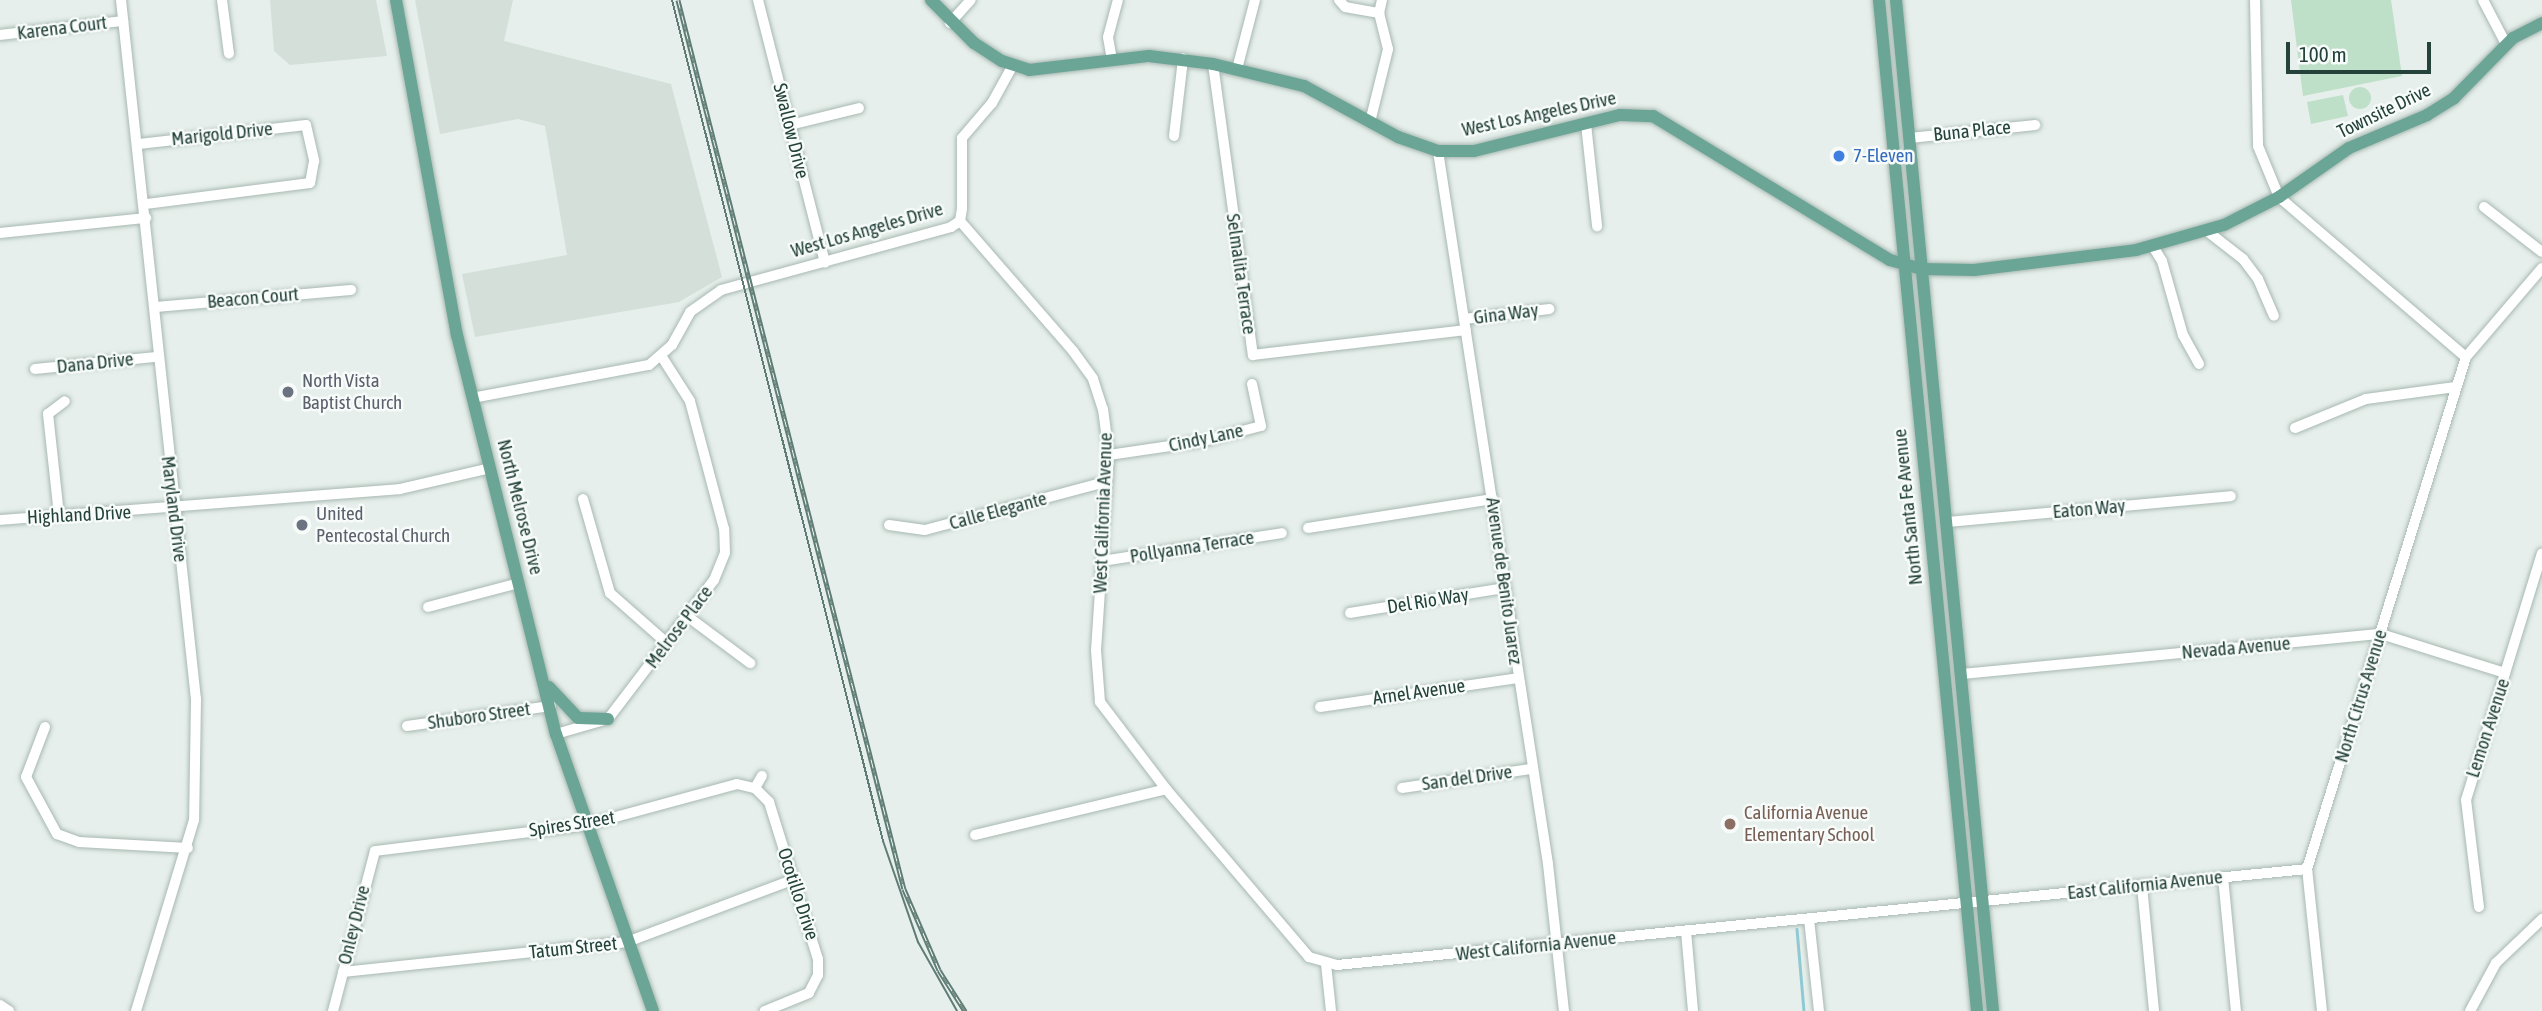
<!DOCTYPE html>
<html>
<head>
<meta charset="utf-8">
<style>
  body { margin:0 }
  #map { position:relative; width:2542px; height:1011px; overflow:hidden; background:#e6efeb; font-family:"Asap Condensed",sans-serif }
  div>[style] { position:absolute }
  [style*='--x'] { left:calc(var(--x)*1px); top:calc(var(--y)*1px); width:calc(var(--w)*1px); rotate:calc(var(--a)*1deg) }
  .built>* { inset:0; background:#d4dfda }
  .green>* { inset:0; background:#bfe0c8 }
  .round { border-radius:50% }
  .stream>* { height:2.5px; margin:-1.25px; padding:0 1.25px; transform-origin:1.25px; border-radius:1.25px; background:#8ec9d4 }
  .roads { filter:drop-shadow(0 0 2px #a8b8b2) drop-shadow(0 0 2px #a8b8b2) }
  .minor>* { height:10px; margin:-5px; padding:0 5px; transform-origin:5px; border-radius:5px; background:#fff }
  .major>* { height:12px; margin:-6px; padding:0 6px; transform-origin:6px; border-radius:6px; background:#6aa596 }
  .tram>* { height:2px; margin:-1px; padding:0 1px; transform-origin:1px; border-radius:1px; background:#5f7d75 }
  .rail>* { height:5px; margin-top:-2.5px; transform-origin:0; background:repeating-linear-gradient(90deg,#f7fbf9 0 8px,#5f7d75 0 16px); box-sizing:border-box; border-block:2px solid #5f7d75 }
  .dots>* { width:19px; height:19px; translate:-50% -50%; box-sizing:border-box; border:4px solid #f7fbf9; border-radius:50% }
  span { translate:-50% -50%; white-space:nowrap; text-align:center; line-height:1.15; -webkit-text-stroke:5px #f7fbf9; paint-order:stroke }
  .street-label { font-size:19px; color:#24423a }
  .shop-label { font-size:19px; color:#366cbe }
  .left { translate:0 -50%; text-align:left }
  .worship-label { font-size:19px; color:#5b616d }
  .education-label { font-size:19px; color:#785e54 }
  .scale { position:absolute; left:2286px; top:42px; width:145px; height:32px; box-sizing:border-box; border:4px solid #24423a; border-top:0; padding-left:9px; font-size:21px; line-height:24px; white-space:nowrap; color:#24423a; -webkit-text-stroke:5px #f7fbf9; paint-order:stroke }
</style>
</head>
<body>
<div id="map">
  <div class="built">
    <div style="clip-path:polygon(270px 0,376px 0,387px 56px,290px 65px,274px 51px)"></div>
    <div style="clip-path:polygon(415px 0,513px 0,504px 41px,671px 84px,722px 277px,679px 302px,475px 337px,462px 274px,567px 255px,545px 126px,518px 119px,440px 134px)"></div>
  </div>
  <div class="green">
    <div style="clip-path:polygon(2291px 0,2391px 0,2402px 76px,2303px 96px)"></div>
    <div class="round" style="left:2349px;top:87px;width:22px;height:22px"></div>
    <div style="clip-path:polygon(2343px 95px,2348px 116px,2311px 124px,2307px 102px)"></div>
  </div>
  <div class="stream">
    <div style="--x:1797;--y:929;--w:82;--a:85.1"></div>
  </div>
  <div class="roads">
    <div class="minor">
      <div style="--x:121;--y:0;--w:703;--a:83.88"></div>
      <div style="--x:196;--y:699;--w:121;--a:90.9"></div>
      <div style="--x:194;--y:820;--w:200;--a:106.9"></div>
      <div style="--x:222;--y:0;--w:54;--a:82.6"></div>
      <div style="--x:758;--y:0;--w:271;--a:75.7"></div>
      <div style="--x:1339;--y:0;--w:9;--a:49"></div>
      <div style="--x:1345;--y:7;--w:35;--a:10"></div>
      <div style="--x:1379;--y:13;--w:13;--a:-77"></div>
      <div style="--x:2255;--y:0;--w:146;--a:88.8"></div>
      <div style="--x:2258;--y:146;--w:55;--a:67.6"></div>
      <div style="--x:2279;--y:197;--w:246;--a:40.6"></div>
      <div style="--x:2483;--y:0;--w:50;--a:62.4"></div>
      <div style="--x:950;--y:23;--w:31;--a:-48"></div>
      <div style="--x:0;--y:35;--w:124;--a:-6.5"></div>
      <div style="--x:1112;--y:60;--w:23;--a:-100"></div>
      <div style="--x:1108;--y:37;--w:38;--a:-75"></div>
      <div style="--x:1213;--y:64;--w:294;--a:82.2"></div>
      <div style="--x:1253;--y:355;--w:214;--a:-6.7"></div>
      <div style="--x:1237;--y:69;--w:71;--a:-75.4"></div>
      <div style="--x:1370;--y:122;--w:75;--a:-76.1"></div>
      <div style="--x:1388;--y:49;--w:37;--a:-104"></div>
      <div style="--x:1586;--y:124;--w:103;--a:83.8"></div>
      <div style="--x:790;--y:125;--w:71;--a:-13.8"></div>
      <div style="--x:1174;--y:136;--w:78;--a:-83.3"></div>
      <div style="--x:1910;--y:138;--w:126;--a:-5.9"></div>
      <div style="--x:139;--y:144;--w:168;--a:-6.5"></div>
      <div style="--x:306;--y:125;--w:37;--a:77"></div>
      <div style="--x:314;--y:161;--w:22;--a:100"></div>
      <div style="--x:310;--y:183;--w:166;--a:172.7"></div>
      <div style="--x:1438;--y:151;--w:721;--a:81.23"></div>
      <div style="--x:1548;--y:864;--w:148;--a:83.8"></div>
      <div style="--x:2484;--y:207;--w:73;--a:37.8"></div>
      <div style="--x:960;--y:221;--w:172;--a:49"></div>
      <div style="--x:1073;--y:351;--w:34;--a:54"></div>
      <div style="--x:1093;--y:379;--w:32;--a:72"></div>
      <div style="--x:1103;--y:409;--w:46;--a:82.6"></div>
      <div style="--x:1109;--y:455;--w:195;--a:93.8"></div>
      <div style="--x:1096;--y:650;--w:52;--a:85.6"></div>
      <div style="--x:1100;--y:702;--w:109;--a:52.8"></div>
      <div style="--x:1166;--y:789;--w:221;--a:49.6"></div>
      <div style="--x:1309;--y:957;--w:29;--a:16"></div>
      <div style="--x:1337;--y:965;--w:975;--a:-5.65"></div>
      <div style="--x:2207;--y:231;--w:46;--a:37.9"></div>
      <div style="--x:2243;--y:259;--w:25;--a:53"></div>
      <div style="--x:2258;--y:279;--w:40;--a:66.6"></div>
      <div style="--x:0;--y:233;--w:147;--a:-5.9"></div>
      <div style="--x:2152;--y:245;--w:19;--a:58"></div>
      <div style="--x:2162;--y:261;--w:77;--a:74.2"></div>
      <div style="--x:2183;--y:335;--w:33;--a:61"></div>
      <div style="--x:155;--y:307;--w:197;--a:-5"></div>
      <div style="--x:1464;--y:319;--w:86;--a:-6.7"></div>
      <div style="--x:35;--y:369;--w:122;--a:-5.7"></div>
      <div style="--x:472;--y:398;--w:180;--a:-10.6"></div>
      <div style="--x:649;--y:365;--w:30;--a:-41"></div>
      <div style="--x:672;--y:345;--w:38;--a:-61"></div>
      <div style="--x:690;--y:312;--w:38;--a:-35"></div>
      <div style="--x:721;--y:290;--w:238;--a:-15.3"></div>
      <div style="--x:951;--y:227;--w:11;--a:-34"></div>
      <div style="--x:960;--y:221;--w:12;--a:-81"></div>
      <div style="--x:962;--y:209;--w:71;--a:-90"></div>
      <div style="--x:962;--y:138;--w:46;--a:-49.4"></div>
      <div style="--x:992;--y:103;--w:43;--a:-61.1"></div>
      <div style="--x:2295;--y:428;--w:77;--a:-22.2"></div>
      <div style="--x:2366;--y:399;--w:90;--a:-7.7"></div>
      <div style="--x:1109;--y:455;--w:96;--a:-8.4"></div>
      <div style="--x:1204;--y:441;--w:59;--a:-14.7"></div>
      <div style="--x:1261;--y:426;--w:43;--a:-102.1"></div>
      <div style="--x:583;--y:499;--w:98;--a:74"></div>
      <div style="--x:610;--y:593;--w:76;--a:41.3"></div>
      <div style="--x:59;--y:515;--w:102;--a:-96.2"></div>
      <div style="--x:48;--y:414;--w:21;--a:-37"></div>
      <div style="--x:0;--y:520;--w:401;--a:-4.4"></div>
      <div style="--x:400;--y:489;--w:93;--a:-13"></div>
      <div style="--x:1947;--y:522;--w:285;--a:-5.2"></div>
      <div style="--x:889;--y:525;--w:36;--a:8"></div>
      <div style="--x:925;--y:530;--w:187;--a:-14.9"></div>
      <div style="--x:1308;--y:528;--w:187;--a:-8.9"></div>
      <div style="--x:1102;--y:561;--w:182;--a:-8.8"></div>
      <div style="--x:428;--y:607;--w:94;--a:-14.8"></div>
      <div style="--x:1350;--y:613;--w:157;--a:-9.2"></div>
      <div style="--x:687;--y:616;--w:79;--a:36.7"></div>
      <div style="--x:1962;--y:674;--w:421;--a:-5.5"></div>
      <div style="--x:2381;--y:634;--w:130;--a:17.5"></div>
      <div style="--x:1320;--y:707;--w:200;--a:-8.3"></div>
      <div style="--x:407;--y:726;--w:145;--a:-7.9"></div>
      <div style="--x:45;--y:727;--w:53;--a:110.8"></div>
      <div style="--x:26;--y:777;--w:65;--a:61.5"></div>
      <div style="--x:57;--y:834;--w:23;--a:20"></div>
      <div style="--x:79;--y:842;--w:109;--a:3.2"></div>
      <div style="--x:556;--y:734;--w:54;--a:-16.1"></div>
      <div style="--x:608;--y:719;--w:175;--a:-52.7"></div>
      <div style="--x:714;--y:580;--w:29;--a:-68"></div>
      <div style="--x:725;--y:553;--w:24;--a:-92"></div>
      <div style="--x:724;--y:529;--w:132;--a:-104.9"></div>
      <div style="--x:690;--y:401;--w:52;--a:-122.5"></div>
      <div style="--x:755;--y:788;--w:14;--a:-60"></div>
      <div style="--x:1402;--y:788;--w:130;--a:-8.4"></div>
      <div style="--x:975;--y:835;--w:196;--a:-13.5"></div>
      <div style="--x:2223;--y:877;--w:135;--a:84.5"></div>
      <div style="--x:2142;--y:886;--w:126;--a:84.5"></div>
      <div style="--x:2479;--y:907;--w:108;--a:-96.9"></div>
      <div style="--x:2466;--y:800;--w:258;--a:-72.9"></div>
      <div style="--x:1809;--y:919;--w:93;--a:83.8"></div>
      <div style="--x:1686;--y:931;--w:80;--a:85"></div>
      <div style="--x:1326;--y:964;--w:47;--a:83.9"></div>
      <div style="--x:343;--y:972;--w:286;--a:-6"></div>
      <div style="--x:627;--y:942;--w:176;--a:-20.6"></div>
      <div style="--x:0;--y:1005;--w:11;--a:34"></div>
      <div style="--x:333;--y:1011;--w:165;--a:-75.3"></div>
      <div style="--x:375;--y:851;--w:213;--a:-7"></div>
      <div style="--x:586;--y:825;--w:156;--a:-15.2"></div>
      <div style="--x:737;--y:784;--w:18;--a:13"></div>
      <div style="--x:755;--y:788;--w:20;--a:45"></div>
      <div style="--x:769;--y:802;--w:164;--a:72.7"></div>
      <div style="--x:818;--y:959;--w:16;--a:90"></div>
      <div style="--x:818;--y:975;--w:20;--a:117"></div>
      <div style="--x:809;--y:993;--w:48;--a:157.8"></div>
      <div style="--x:2322;--y:1011;--w:143;--a:-96"></div>
      <div style="--x:2307;--y:869;--w:536;--a:-72.75"></div>
      <div style="--x:2466;--y:357;--w:117;--a:-49.5"></div>
      <div style="--x:2470;--y:1011;--w:55;--a:-61.6"></div>
      <div style="--x:2496;--y:963;--w:64;--a:-43.7"></div>
    </div>
    <div class="major">
      <div style="--x:396;--y:0;--w:341;--a:79.7"></div>
      <div style="--x:457;--y:335;--w:411;--a:76.1"></div>
      <div style="--x:556;--y:734;--w:293;--a:70.7"></div>
      <div style="--x:931;--y:0;--w:61;--a:45"></div>
      <div style="--x:974;--y:43;--w:33;--a:33"></div>
      <div style="--x:1002;--y:61;--w:28;--a:18"></div>
      <div style="--x:1029;--y:70;--w:121;--a:-6.7"></div>
      <div style="--x:1149;--y:56;--w:64;--a:7.1"></div>
      <div style="--x:1213;--y:64;--w:94;--a:13.6"></div>
      <div style="--x:1304;--y:86;--w:107;--a:28.5"></div>
      <div style="--x:1398;--y:137;--w:42;--a:19.3"></div>
      <div style="--x:1438;--y:151;--w:36;--a:0"></div>
      <div style="--x:1474;--y:151;--w:150;--a:-13.9"></div>
      <div style="--x:1620;--y:115;--w:33;--a:2"></div>
      <div style="--x:1653;--y:116;--w:277;--a:31.3"></div>
      <div style="--x:1890;--y:260;--w:33;--a:16"></div>
      <div style="--x:1922;--y:269;--w:52;--a:1.1"></div>
      <div style="--x:1974;--y:270;--w:163;--a:-7"></div>
      <div style="--x:2136;--y:250;--w:91;--a:-15.9"></div>
      <div style="--x:2224;--y:225;--w:62;--a:-27"></div>
      <div style="--x:2279;--y:197;--w:85;--a:-35"></div>
      <div style="--x:2349;--y:148;--w:85;--a:-22.9"></div>
      <div style="--x:2427;--y:115;--w:32;--a:-32"></div>
      <div style="--x:2454;--y:98;--w:84;--a:-45.5"></div>
      <div style="--x:2513;--y:38;--w:33;--a:-27"></div>
      <div style="--x:1879;--y:0;--w:1016;--a:84.46"></div>
      <div style="--x:1896;--y:0;--w:1016;--a:84.52"></div>
      <div style="--x:549;--y:687;--w:42;--a:46.9"></div>
      <div style="--x:578;--y:718;--w:30;--a:2"></div>
    </div>
  </div>
  <div class="tram">
    <div style="--x:672;--y:0;--w:867;--a:75.92"></div>
    <div style="--x:883;--y:841;--w:107;--a:70.9"></div>
    <div style="--x:918;--y:942;--w:79;--a:60.5"></div>
  </div>
  <div class="rail">
    <div style="--x:678;--y:0;--w:917;--a:75.74"></div>
    <div style="--x:904;--y:889;--w:88;--a:66.6"></div>
    <div style="--x:939;--y:970;--w:49;--a:57.6"></div>
  </div>
  <div class="dots">
    <div style="left:1839px;top:156px;background:#3f7fe0"></div>
    <div style="left:288px;top:392px;background:#6b7280"></div>
    <div style="left:302px;top:525px;background:#6b7280"></div>
    <div style="left:1730px;top:824px;background:#8d6e63"></div>
  </div>
  <div class="street-label">
    <span style="left:62px;top:28px;rotate:-7deg">Karena Court</span>
    <span style="left:2384px;top:111px;rotate:-26deg">Townsite Drive</span>
    <span style="left:1539px;top:114px;rotate:-12deg">West Los Angeles Drive</span>
    <span style="left:791px;top:131px;rotate:76deg">Swallow Drive</span>
    <span style="left:1972px;top:131px;rotate:-6deg">Buna Place</span>
    <span style="left:222px;top:134px;rotate:-6deg">Marigold Drive</span>
    <span style="left:867px;top:230px;rotate:-16deg">West Los Angeles Drive</span>
    <span style="left:1241px;top:274px;rotate:82deg">Selmalita Terrace</span>
    <span style="left:253px;top:298px;rotate:-5deg">Beacon Court</span>
    <span style="left:1506px;top:314px;rotate:-7deg">Gina Way</span>
    <span style="left:95px;top:363px;rotate:-6deg">Dana Drive</span>
    <span style="left:1206px;top:438px;rotate:-12deg">Cindy Lane</span>
    <span style="left:520px;top:507px;rotate:76deg">North Melrose Drive</span>
    <span style="left:1908px;top:507px;rotate:-96deg">North Santa Fe Avenue</span>
    <span style="left:174px;top:509px;rotate:83deg">Maryland Drive</span>
    <span style="left:2089px;top:509px;rotate:-5deg">Eaton Way</span>
    <span style="left:998px;top:511px;rotate:-15deg">Calle Elegante</span>
    <span style="left:1103px;top:513px;rotate:-88deg">West California Avenue</span>
    <span style="left:79px;top:515px;rotate:-3deg">Highland Drive</span>
    <span style="left:1192px;top:547px;rotate:-9deg">Pollyanna Terrace</span>
    <span style="left:1504px;top:581px;rotate:82deg">Avenue de Benito Juarez</span>
    <span style="left:1428px;top:601px;rotate:-9deg">Del Rio Way</span>
    <span style="left:679px;top:627px;rotate:-53deg">Melrose Place</span>
    <span style="left:2236px;top:648px;rotate:-5deg">Nevada Avenue</span>
    <span style="left:1419px;top:692px;rotate:-8deg">Arnel Avenue</span>
    <span style="left:2361px;top:696px;rotate:-73deg">North Citrus Avenue</span>
    <span style="left:479px;top:716px;rotate:-8deg">Shuboro Street</span>
    <span style="left:2488px;top:728px;rotate:-72deg">Lemon Avenue</span>
    <span style="left:1467px;top:778px;rotate:-8deg">San del Drive</span>
    <span style="left:572px;top:824px;rotate:-9deg">Spires Street</span>
    <span style="left:2145px;top:885px;rotate:-6deg">East California Avenue</span>
    <span style="left:798px;top:894px;rotate:72deg">Ocotillo Drive</span>
    <span style="left:354px;top:925px;rotate:-76deg">Onley Drive</span>
    <span style="left:1536px;top:946px;rotate:-6deg">West California Avenue</span>
    <span style="left:573px;top:948px;rotate:-6deg">Tatum Street</span>
  </div>
  <div class="shop-label">
    <span class="left" style="left:1853px;top:156px">7-Eleven</span>
  </div>
  <div class="worship-label">
    <span class="left" style="left:302px;top:392px">North Vista<br>Baptist Church</span>
    <span class="left" style="left:316px;top:525px">United<br>Pentecostal Church</span>
  </div>
  <div class="education-label">
    <span class="left" style="left:1744px;top:824px">California Avenue<br>Elementary School</span>
  </div>
  <div class="scale">100 m</div>
</div>
</body>
</html>
